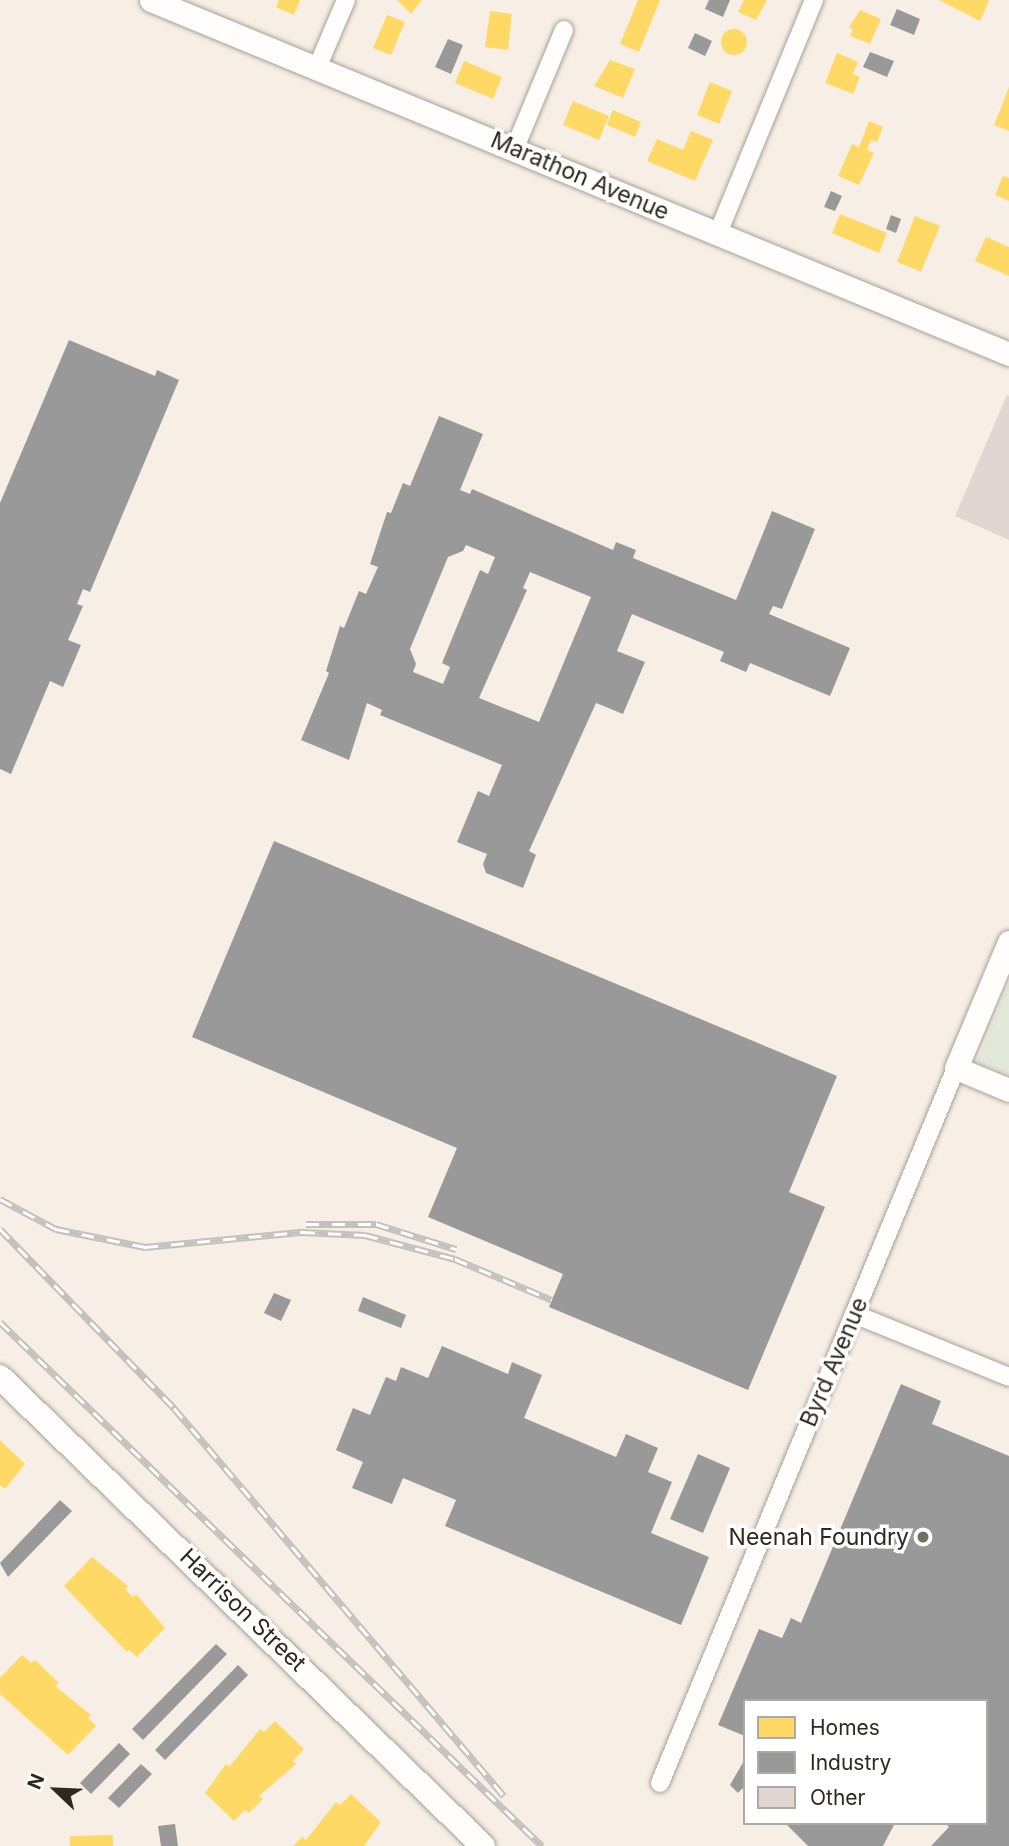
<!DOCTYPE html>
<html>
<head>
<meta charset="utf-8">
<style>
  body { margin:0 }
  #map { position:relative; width:1009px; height:1846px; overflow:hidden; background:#f7efe6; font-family:Inter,sans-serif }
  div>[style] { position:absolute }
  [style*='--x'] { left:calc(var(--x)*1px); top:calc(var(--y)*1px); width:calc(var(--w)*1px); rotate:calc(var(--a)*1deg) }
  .green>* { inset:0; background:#e2e8da }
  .homes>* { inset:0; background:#ffd966 }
  .round { border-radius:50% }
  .industry>* { inset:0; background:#999 }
  .building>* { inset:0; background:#e2d6d3 }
  .roads { filter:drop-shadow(0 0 2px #a8a198) drop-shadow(0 0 2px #a8a198) }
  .minor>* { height:18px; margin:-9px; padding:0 9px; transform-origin:9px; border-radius:9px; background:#fefdfb }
  .tertiary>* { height:23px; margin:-11.5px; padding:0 11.5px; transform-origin:11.5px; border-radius:11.5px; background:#fefdfb }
  .secondary>* { height:24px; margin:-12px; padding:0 12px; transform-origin:12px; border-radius:12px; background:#fefdfb }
  .rail>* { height:7px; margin-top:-3.5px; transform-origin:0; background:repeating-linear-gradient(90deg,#fff 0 13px,#c3c0bd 0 26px); box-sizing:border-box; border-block:2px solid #c3c0bd }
  .dots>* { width:19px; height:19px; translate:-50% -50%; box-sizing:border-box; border:4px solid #fff; border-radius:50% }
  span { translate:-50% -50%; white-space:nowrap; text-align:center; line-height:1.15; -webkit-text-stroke:7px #fff; paint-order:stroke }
  .street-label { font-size:23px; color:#31281c }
  .poi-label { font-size:23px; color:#31281c }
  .right { translate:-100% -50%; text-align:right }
  .legend { position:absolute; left:743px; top:1699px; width:245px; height:126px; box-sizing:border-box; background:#fff; border:2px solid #ada9a4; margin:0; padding:9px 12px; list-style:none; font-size:21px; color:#31281c }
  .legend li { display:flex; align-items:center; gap:14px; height:35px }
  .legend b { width:35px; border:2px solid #ada9a4 }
  .north { position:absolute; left:21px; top:1755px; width:70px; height:70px; -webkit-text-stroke:5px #fff; paint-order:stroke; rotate:293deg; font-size:19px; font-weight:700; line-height:28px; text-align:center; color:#31281c }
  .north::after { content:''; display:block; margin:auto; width:24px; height:32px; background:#31281c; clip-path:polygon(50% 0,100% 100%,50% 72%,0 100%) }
</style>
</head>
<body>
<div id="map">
  <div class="green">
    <div style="clip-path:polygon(1009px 983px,1009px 1075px,977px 1062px)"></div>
  </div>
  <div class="homes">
    <div style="clip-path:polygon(279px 0,300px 0,294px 15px,276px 7px)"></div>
    <div style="clip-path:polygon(397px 0,422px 0,411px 14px)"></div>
    <div style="clip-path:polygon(638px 0,660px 0,639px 52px,620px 44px)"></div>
    <div style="clip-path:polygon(744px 0,767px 0,756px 20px,738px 12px)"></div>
    <div style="clip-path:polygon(939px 0,986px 0,989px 1px,980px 21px)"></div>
    <div style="clip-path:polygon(860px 10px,881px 19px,870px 44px,850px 36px,853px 29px,849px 27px)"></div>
    <div style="clip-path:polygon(490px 11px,512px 14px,508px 50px,485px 47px)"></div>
    <div style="clip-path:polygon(387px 15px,405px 22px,391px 55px,373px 48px)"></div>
    <div class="round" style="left:721px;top:29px;width:26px;height:26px"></div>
    <div style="clip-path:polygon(837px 53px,858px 62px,853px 74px,860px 77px,853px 94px,825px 83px)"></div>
    <div style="clip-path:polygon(610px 60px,635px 69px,623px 98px,594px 86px)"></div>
    <div style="clip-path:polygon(464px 61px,502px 77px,493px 99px,455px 83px)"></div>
    <div style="clip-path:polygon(710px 82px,732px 91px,719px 124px,697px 115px)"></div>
    <div style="clip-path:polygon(1009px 87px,1009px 131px,994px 125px)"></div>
    <div style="clip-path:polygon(573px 101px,609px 116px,599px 140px,563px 125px)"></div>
    <div style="clip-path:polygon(613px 110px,641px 122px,635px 137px,607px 125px)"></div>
    <div style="clip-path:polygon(869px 121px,883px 127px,877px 142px,871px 140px,867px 150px,874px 153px,859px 185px,838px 176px,852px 144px,859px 147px)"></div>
    <div style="clip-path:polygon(691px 131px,713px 140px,695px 181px,647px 161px,657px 139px,683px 150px)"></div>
    <div style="clip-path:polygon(1003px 176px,1009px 178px,1009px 201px,995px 195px)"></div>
    <div style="clip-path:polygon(840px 214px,887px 233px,879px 253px,832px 233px)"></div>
    <div style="clip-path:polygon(915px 216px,940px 226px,921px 272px,897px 262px)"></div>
    <div style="clip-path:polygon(986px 237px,1009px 247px,1009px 276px,975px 261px)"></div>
    <div style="clip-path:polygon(0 1440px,25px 1464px,5px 1489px,0 1485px)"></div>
    <div style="clip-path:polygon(92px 1557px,128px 1586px,125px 1589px,133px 1597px,136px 1594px,165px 1628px,137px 1657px,129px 1650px,127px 1652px,64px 1586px)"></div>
    <div style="clip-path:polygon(22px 1655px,31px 1663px,35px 1660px,59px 1683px,55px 1686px,91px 1715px,88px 1718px,96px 1726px,68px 1755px,0 1694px,0 1678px)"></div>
    <div style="clip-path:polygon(275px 1721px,304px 1749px,293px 1761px,296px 1764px,259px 1796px,263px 1799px,249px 1813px,245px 1810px,234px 1821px,205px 1793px,226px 1764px,229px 1767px,260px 1729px,264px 1732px)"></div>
    <div style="clip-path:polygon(351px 1794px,381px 1822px,364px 1846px,293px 1846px,302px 1837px,306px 1840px,336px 1802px,340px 1805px)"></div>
    <div style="clip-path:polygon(113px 1835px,113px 1846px,70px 1846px,70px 1836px)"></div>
  </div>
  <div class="industry">
    <div style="clip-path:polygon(709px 0,730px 0,723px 17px,705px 9px)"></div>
    <div style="clip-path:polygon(897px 9px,920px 19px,914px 35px,890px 25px)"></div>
    <div style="clip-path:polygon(695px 33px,712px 41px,705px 56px,688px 48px)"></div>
    <div style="clip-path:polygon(448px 39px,463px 45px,451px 74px,435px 67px)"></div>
    <div style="clip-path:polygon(870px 52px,894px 61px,887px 77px,863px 67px)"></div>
    <div style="clip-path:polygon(831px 191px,842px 196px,835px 211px,824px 207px)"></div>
    <div style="clip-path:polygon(891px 215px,901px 219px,896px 233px,886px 229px)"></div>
    <div style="clip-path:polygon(69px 340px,155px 376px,157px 370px,179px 380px,90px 592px,83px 589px,77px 604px,83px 606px,68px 640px,81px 645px,63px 687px,50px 681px,11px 774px,0 769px,0 503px)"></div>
    <div style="clip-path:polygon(evenodd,439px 416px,483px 434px,460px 490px,470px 494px,472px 489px,613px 550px,616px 542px,636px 550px,633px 558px,736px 600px,772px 511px,815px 529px,782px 609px,773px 606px,769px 614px,850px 648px,830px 696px,750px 663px,746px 672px,720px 661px,724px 652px,632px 614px,617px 651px,645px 662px,623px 714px,596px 703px,529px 851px,536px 855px,523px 888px,486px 873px,483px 864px,487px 854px,457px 842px,478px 791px,489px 796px,502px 765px,380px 715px,382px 710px,367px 703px,349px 760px,301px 740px,329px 673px,326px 671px,340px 626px,344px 628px,359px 591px,366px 594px,378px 567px,370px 564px,387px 512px,391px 513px,403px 483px,410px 486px,439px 416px,466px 545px,495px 557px,488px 574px,480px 570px,442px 663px,450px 667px,443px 684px,413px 672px,416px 664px,410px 649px,448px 557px,463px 551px,466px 545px,439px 416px,530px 572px,591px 597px,539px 722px,479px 698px,527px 590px,523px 588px,530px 572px)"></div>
    <div style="clip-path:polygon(274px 841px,837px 1076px,789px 1192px,825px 1207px,748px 1390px,549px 1307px,563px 1274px,428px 1217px,457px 1148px,192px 1037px)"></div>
    <div style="clip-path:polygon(274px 1293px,291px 1300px,281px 1321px,264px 1313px)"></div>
    <div style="clip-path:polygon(363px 1297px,406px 1315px,401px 1328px,358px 1311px)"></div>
    <div style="clip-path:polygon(442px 1346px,508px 1374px,512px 1362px,542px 1375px,524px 1418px,616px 1457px,626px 1434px,658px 1448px,648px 1472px,672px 1482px,651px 1533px,709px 1557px,681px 1625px,445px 1526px,456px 1500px,403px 1478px,392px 1504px,352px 1488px,363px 1462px,336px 1450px,353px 1408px,370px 1415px,386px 1377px,396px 1381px,401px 1367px,428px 1378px)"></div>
    <div style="clip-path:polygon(901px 1384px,941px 1401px,932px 1424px,1009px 1456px,1009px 1846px,931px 1846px,949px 1827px,945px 1823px,986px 1823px,986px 1701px,745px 1701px,745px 1736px,718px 1725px,759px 1629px,782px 1638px,791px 1618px,801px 1623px)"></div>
    <div style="clip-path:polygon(698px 1454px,730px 1468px,703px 1533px,670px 1519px)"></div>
    <div style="clip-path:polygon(60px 1500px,72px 1511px,8px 1577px,0 1563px)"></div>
    <div style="clip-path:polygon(216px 1644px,227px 1654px,143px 1740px,132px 1729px)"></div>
    <div style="clip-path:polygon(238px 1665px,248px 1675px,165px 1760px,155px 1750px)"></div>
    <div style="clip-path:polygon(119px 1743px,130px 1754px,91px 1794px,80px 1783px)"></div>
    <div style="clip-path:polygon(745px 1759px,745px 1786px,738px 1793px,730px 1785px)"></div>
    <div style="clip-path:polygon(141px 1764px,152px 1774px,119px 1808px,108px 1798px)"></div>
    <div style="clip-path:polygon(785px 1823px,895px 1823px,883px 1846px,808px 1846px)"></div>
    <div style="clip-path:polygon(175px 1824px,178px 1846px,161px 1846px,158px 1826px)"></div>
  </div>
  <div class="building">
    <div style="clip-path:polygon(1007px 395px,1009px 396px,1009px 540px,955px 516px)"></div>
  </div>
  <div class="roads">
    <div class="minor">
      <div style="--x:317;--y:68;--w:74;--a:-66.9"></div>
      <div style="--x:514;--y:150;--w:130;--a:-67.4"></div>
      <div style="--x:718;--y:233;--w:252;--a:-67.6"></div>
      <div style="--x:854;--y:1314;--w:167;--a:22.1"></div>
      <div style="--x:660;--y:1783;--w:774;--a:-67.51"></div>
    </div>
    <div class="tertiary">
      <div style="--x:151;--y:0;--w:928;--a:22.42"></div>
      <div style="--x:1009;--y:942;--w:137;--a:112.8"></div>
      <div style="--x:956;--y:1068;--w:57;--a:22.5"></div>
    </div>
    <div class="secondary">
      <div style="--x:0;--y:1377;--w:673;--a:44.16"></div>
    </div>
  </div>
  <div class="rail">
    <div style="--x:0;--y:1199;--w:64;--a:28.2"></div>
    <div style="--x:56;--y:1229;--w:91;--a:11.4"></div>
    <div style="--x:145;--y:1247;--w:158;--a:-5.5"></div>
    <div style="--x:302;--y:1232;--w:63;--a:2.7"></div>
    <div style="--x:365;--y:1235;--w:93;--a:14.9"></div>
    <div style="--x:455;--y:1259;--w:105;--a:22.9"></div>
    <div style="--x:306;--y:1224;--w:70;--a:0"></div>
    <div style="--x:376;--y:1224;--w:84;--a:17.4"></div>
    <div style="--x:0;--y:1229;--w:250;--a:45.8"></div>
    <div style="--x:174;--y:1408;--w:509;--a:49.62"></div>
    <div style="--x:0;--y:1322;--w:754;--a:44.03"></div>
  </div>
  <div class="dots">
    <div style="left:923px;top:1537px;background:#766e63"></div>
  </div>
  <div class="street-label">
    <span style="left:580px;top:176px;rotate:23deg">Marathon Avenue</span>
    <span style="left:834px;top:1362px;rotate:-67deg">Byrd Avenue</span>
    <span style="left:243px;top:1610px;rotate:44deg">Harrison Street</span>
  </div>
  <div class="poi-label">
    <span class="right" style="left:909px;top:1537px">Neenah Foundry</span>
  </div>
  <ul class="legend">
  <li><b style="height:19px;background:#ffd966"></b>Homes</li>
  <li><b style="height:19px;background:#999"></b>Industry</li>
  <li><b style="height:19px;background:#e2d6d3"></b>Other</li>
  </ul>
  <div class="north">N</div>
</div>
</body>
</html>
